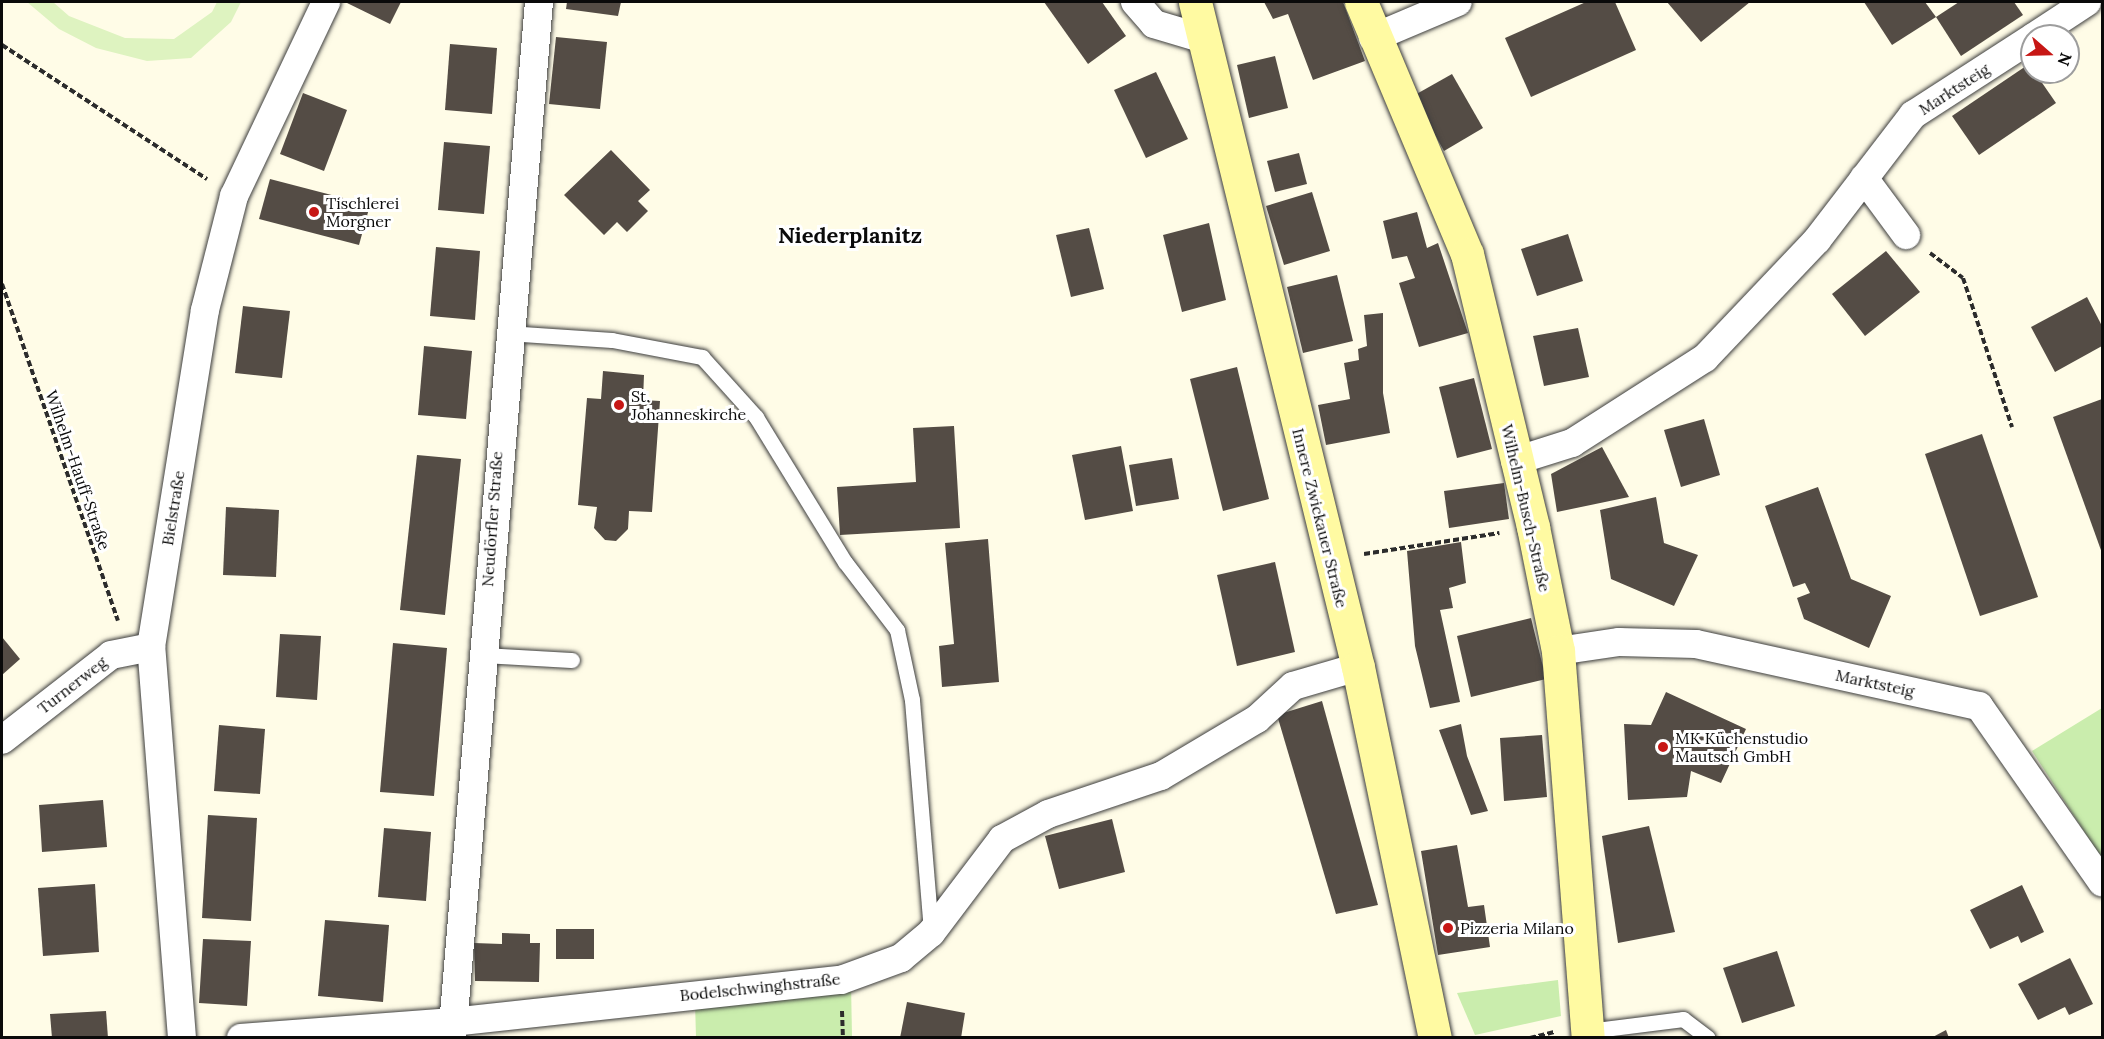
<!DOCTYPE html>
<html>
<head>
<meta charset="utf-8">
<style>
  body { margin:0 }
  #map { position:relative; width:2104px; height:1039px; overflow:hidden; background:#fffce7; font-family:Lora,serif }
  div>[style] { position:absolute }
  [style*='--x'] { left:calc(var(--x)*1px); top:calc(var(--y)*1px); width:calc(var(--w)*1px); rotate:calc(var(--a)*1deg) }
  .green>* { inset:0; background:#caedad }
  .pitch>* { inset:0; background:#def3c0 }
  .building>* { inset:0; background:#544c45 }
  .path>* { height:4px; margin-top:-2px; transform-origin:0; background:repeating-linear-gradient(90deg,#2c2c2c 0 6px,transparent 0 9px) }
  .roads { filter:drop-shadow(0 0 2px #3d3d3d) drop-shadow(0 0 2px #3d3d3d) }
  .lane>* { height:15px; margin:-7.5px; padding:0 7.5px; transform-origin:7.5px; border-radius:7.5px; background:#fff }
  .street>* { height:28px; margin:-14px; padding:0 14px; transform-origin:14px; border-radius:14px; background:#fff }
  .secondary>* { height:33px; margin:-16.5px; padding:0 16.5px; transform-origin:16.5px; border-radius:16.5px; background:#fffaa2 }
  .dots>* { width:16px; height:16px; translate:-50% -50%; box-sizing:border-box; border:3px solid #fff; border-radius:50% }
  span { translate:-50% -50%; white-space:nowrap; text-align:center; line-height:1.15; -webkit-text-stroke:6px #fff; paint-order:stroke }
  .street-label { font-size:16px; color:#0a0a0a }
  .poi-label { font-size:16px; color:#0a0a0a }
  .left { translate:0 -50%; text-align:left }
  .district-label { font-size:22px; color:#0a0a0a; font-weight:700 }
  .frame { position:absolute; inset:0; border:3px solid #0a0a0a; pointer-events:none }
  .north { position:absolute; left:2020px; top:24px; width:60px; height:60px; box-sizing:border-box; background:#fff; border:2px solid #9d9d9d; border-radius:50%; rotate:110deg; font-size:16px; font-weight:700; line-height:24px; text-align:center; color:#0a0a0a }
  .north::after { content:''; display:block; margin:auto; width:21px; height:27px; background:#c71715; clip-path:polygon(50% 0,100% 100%,50% 72%,0 100%) }
</style>
</head>
<body>
<div id="map">
  <div class="green">
    <div style="clip-path:polygon(2102px 708px,2102px 859px,2032px 751px)"></div>
    <div style="clip-path:polygon(1558px 980px,1561px 1016px,1475px 1035px,1457px 993px)"></div>
    <div style="clip-path:polygon(851px 983px,852px 1037px,696px 1037px,695px 1002px)"></div>
  </div>
  <div class="pitch">
    <div style="clip-path:polygon(27px 2px,53px 2px,69px 16px,125px 38px,174px 39px,212px 12px,217px 2px,241px 2px,231px 22px,191px 58px,147px 61px,96px 48px,59px 29px)"></div>
  </div>
  <div class="building">
    <div style="clip-path:polygon(345px 2px,401px 2px,390px 24px)"></div>
    <div style="clip-path:polygon(567px 2px,621px 2px,618px 16px,566px 9px)"></div>
    <div style="clip-path:polygon(1044px 2px,1102px 2px,1126px 36px,1088px 64px)"></div>
    <div style="clip-path:polygon(1264px 2px,1343px 2px,1365px 61px,1313px 80px,1288px 14px,1273px 19px)"></div>
    <div style="clip-path:polygon(1586px 2px,1615px 2px,1636px 50px,1531px 97px,1505px 38px)"></div>
    <div style="clip-path:polygon(1667px 2px,1750px 2px,1701px 42px)"></div>
    <div style="clip-path:polygon(1864px 2px,1925px 2px,1936px 17px,1892px 45px)"></div>
    <div style="clip-path:polygon(1959px 2px,2014px 2px,2023px 15px,1961px 56px,1936px 17px)"></div>
    <div style="clip-path:polygon(556px 37px,607px 42px,600px 109px,549px 104px)"></div>
    <div style="clip-path:polygon(450px 44px,497px 48px,492px 114px,445px 110px)"></div>
    <div style="clip-path:polygon(1275px 56px,1288px 108px,1249px 118px,1237px 65px)"></div>
    <div style="clip-path:polygon(2029px 64px,2056px 103px,1979px 155px,1952px 116px)"></div>
    <div style="clip-path:polygon(1156px 72px,1188px 139px,1146px 158px,1114px 90px)"></div>
    <div style="clip-path:polygon(1452px 74px,1483px 128px,1444px 151px,1413px 96px)"></div>
    <div style="clip-path:polygon(303px 93px,347px 110px,324px 171px,280px 154px)"></div>
    <div style="clip-path:polygon(444px 142px,490px 146px,484px 214px,438px 210px)"></div>
    <div style="clip-path:polygon(611px 150px,650px 190px,638px 201px,648px 211px,627px 232px,617px 222px,604px 235px,564px 195px)"></div>
    <div style="clip-path:polygon(1299px 153px,1307px 184px,1275px 192px,1267px 161px)"></div>
    <div style="clip-path:polygon(270px 179px,370px 205px,359px 245px,259px 219px)"></div>
    <div style="clip-path:polygon(1312px 192px,1330px 251px,1284px 265px,1266px 206px)"></div>
    <div style="clip-path:polygon(1417px 212px,1427px 248px,1438px 243px,1468px 333px,1419px 347px,1399px 283px,1415px 278px,1407px 256px,1392px 259px,1383px 221px)"></div>
    <div style="clip-path:polygon(1209px 223px,1226px 300px,1182px 312px,1163px 235px)"></div>
    <div style="clip-path:polygon(1089px 228px,1104px 289px,1071px 297px,1056px 235px)"></div>
    <div style="clip-path:polygon(1568px 234px,1583px 281px,1537px 296px,1521px 249px)"></div>
    <div style="clip-path:polygon(436px 247px,480px 251px,475px 320px,430px 316px)"></div>
    <div style="clip-path:polygon(1886px 251px,1920px 292px,1865px 336px,1832px 294px)"></div>
    <div style="clip-path:polygon(1337px 275px,1353px 341px,1303px 353px,1287px 287px)"></div>
    <div style="clip-path:polygon(2087px 297px,2102px 326px,2102px 346px,2055px 372px,2031px 327px)"></div>
    <div style="clip-path:polygon(243px 306px,290px 311px,282px 378px,235px 373px)"></div>
    <div style="clip-path:polygon(1383px 313px,1383px 393px,1390px 433px,1326px 445px,1318px 405px,1350px 399px,1344px 363px,1359px 360px,1358px 349px,1367px 346px,1364px 315px)"></div>
    <div style="clip-path:polygon(1578px 328px,1589px 377px,1544px 386px,1533px 336px)"></div>
    <div style="clip-path:polygon(424px 346px,472px 351px,466px 419px,418px 415px)"></div>
    <div style="clip-path:polygon(1237px 367px,1269px 499px,1223px 511px,1190px 379px)"></div>
    <div style="clip-path:polygon(603px 371px,644px 375px,643px 400px,660px 401px,652px 512px,629px 511px,628px 529px,616px 541px,605px 540px,594px 528px,597px 507px,578px 505px,587px 398px,601px 399px)"></div>
    <div style="clip-path:polygon(1474px 378px,1492px 449px,1457px 458px,1439px 387px)"></div>
    <div style="clip-path:polygon(2102px 399px,2102px 553px,2053px 417px)"></div>
    <div style="clip-path:polygon(1704px 419px,1720px 475px,1681px 487px,1664px 430px)"></div>
    <div style="clip-path:polygon(954px 426px,960px 528px,840px 535px,837px 487px,916px 482px,913px 428px)"></div>
    <div style="clip-path:polygon(1982px 434px,2038px 597px,1980px 616px,1925px 454px)"></div>
    <div style="clip-path:polygon(1121px 446px,1133px 511px,1085px 520px,1072px 455px)"></div>
    <div style="clip-path:polygon(1602px 447px,1629px 497px,1557px 512px,1551px 474px)"></div>
    <div style="clip-path:polygon(417px 455px,461px 459px,445px 615px,400px 610px)"></div>
    <div style="clip-path:polygon(1172px 458px,1179px 499px,1136px 506px,1129px 465px)"></div>
    <div style="clip-path:polygon(1504px 483px,1509px 519px,1449px 528px,1444px 491px)"></div>
    <div style="clip-path:polygon(1818px 487px,1851px 579px,1891px 596px,1869px 648px,1804px 619px,1797px 598px,1810px 593px,1805px 583px,1793px 587px,1765px 506px)"></div>
    <div style="clip-path:polygon(1656px 497px,1664px 543px,1698px 555px,1674px 606px,1611px 579px,1600px 510px)"></div>
    <div style="clip-path:polygon(226px 507px,279px 510px,276px 577px,223px 575px)"></div>
    <div style="clip-path:polygon(988px 539px,999px 682px,942px 687px,939px 646px,954px 644px,945px 543px)"></div>
    <div style="clip-path:polygon(1461px 542px,1466px 583px,1449px 588px,1453px 608px,1440px 610px,1460px 702px,1430px 708px,1415px 646px,1407px 551px)"></div>
    <div style="clip-path:polygon(1275px 562px,1295px 652px,1237px 666px,1217px 575px)"></div>
    <div style="clip-path:polygon(1531px 618px,1546px 679px,1471px 697px,1457px 636px)"></div>
    <div style="clip-path:polygon(280px 634px,321px 636px,317px 700px,276px 697px)"></div>
    <div style="clip-path:polygon(2px 637px,20px 659px,2px 675px)"></div>
    <div style="clip-path:polygon(393px 643px,447px 648px,434px 796px,380px 792px)"></div>
    <div style="clip-path:polygon(1666px 692px,1746px 729px,1721px 783px,1691px 771px,1687px 797px,1628px 800px,1624px 724px,1651px 725px)"></div>
    <div style="clip-path:polygon(1322px 701px,1378px 905px,1336px 914px,1277px 715px)"></div>
    <div style="clip-path:polygon(1461px 724px,1467px 756px,1488px 811px,1471px 815px,1439px 730px)"></div>
    <div style="clip-path:polygon(219px 725px,265px 729px,260px 794px,214px 791px)"></div>
    <div style="clip-path:polygon(1542px 735px,1547px 797px,1504px 801px,1500px 738px)"></div>
    <div style="clip-path:polygon(103px 800px,107px 847px,42px 852px,39px 805px)"></div>
    <div style="clip-path:polygon(208px 815px,257px 818px,251px 921px,202px 918px)"></div>
    <div style="clip-path:polygon(1112px 819px,1125px 872px,1059px 889px,1045px 836px)"></div>
    <div style="clip-path:polygon(1649px 826px,1675px 932px,1618px 943px,1602px 836px)"></div>
    <div style="clip-path:polygon(384px 828px,431px 832px,426px 901px,378px 897px)"></div>
    <div style="clip-path:polygon(1457px 845px,1468px 907px,1484px 905px,1490px 947px,1438px 955px,1421px 851px)"></div>
    <div style="clip-path:polygon(95px 884px,99px 952px,43px 956px,38px 888px)"></div>
    <div style="clip-path:polygon(2022px 885px,2044px 932px,2021px 943px,2018px 936px,1990px 949px,1970px 910px)"></div>
    <div style="clip-path:polygon(325px 920px,389px 925px,383px 1002px,318px 996px)"></div>
    <div style="clip-path:polygon(556px 929px,594px 929px,594px 959px,556px 959px)"></div>
    <div style="clip-path:polygon(502px 933px,530px 934px,530px 943px,540px 943px,539px 982px,475px 981px,474px 943px,502px 944px)"></div>
    <div style="clip-path:polygon(203px 939px,251px 941px,247px 1006px,199px 1003px)"></div>
    <div style="clip-path:polygon(1777px 951px,1795px 1006px,1742px 1023px,1723px 968px)"></div>
    <div style="clip-path:polygon(2070px 958px,2093px 1004px,2069px 1015px,2065px 1007px,2038px 1020px,2018px 984px)"></div>
    <div style="clip-path:polygon(907px 1002px,965px 1013px,961px 1038px,900px 1038px)"></div>
    <div style="clip-path:polygon(106px 1011px,108px 1038px,52px 1038px,50px 1014px)"></div>
    <div style="clip-path:polygon(1946px 1030px,1949px 1038px,1931px 1038px)"></div>
  </div>
  <div class="path">
    <div style="--x:2;--y:45;--w:245;--a:33.2"></div>
    <div style="--x:1930;--y:253;--w:41;--a:37.1"></div>
    <div style="--x:1963;--y:278;--w:157;--a:71.8"></div>
    <div style="--x:2;--y:284;--w:356;--a:71"></div>
    <div style="--x:1364;--y:554;--w:137;--a:-8.8"></div>
    <div style="--x:842;--y:1011;--w:27;--a:88"></div>
    <div style="--x:1530;--y:1038;--w:25;--a:-14"></div>
  </div>
  <div class="roads">
    <div class="lane">
      <div style="--x:507;--y:333;--w:105;--a:3.8"></div>
      <div style="--x:612;--y:340;--w:92;--a:10.7"></div>
      <div style="--x:702;--y:357;--w:81;--a:48"></div>
      <div style="--x:756;--y:417;--w:170;--a:58.5"></div>
      <div style="--x:845;--y:562;--w:86;--a:52.6"></div>
      <div style="--x:897;--y:630;--w:72;--a:77.9"></div>
      <div style="--x:912;--y:700;--w:233;--a:85.3"></div>
      <div style="--x:482;--y:655;--w:90;--a:3.2"></div>
      <div style="--x:1588;--y:1031;--w:96;--a:-7.2"></div>
      <div style="--x:1683;--y:1019;--w:31;--a:37"></div>
    </div>
    <div class="street">
      <div style="--x:1135;--y:2;--w:29;--a:49"></div>
      <div style="--x:1154;--y:24;--w:49;--a:16.6"></div>
      <div style="--x:2035;--y:36;--w:62;--a:-33.2"></div>
      <div style="--x:1373;--y:38;--w:92;--a:-23"></div>
      <div style="--x:1864;--y:178;--w:71;--a:53.6"></div>
      <div style="--x:1515;--y:461;--w:60;--a:-17.5"></div>
      <div style="--x:1572;--y:443;--w:158;--a:-32.6"></div>
      <div style="--x:1705;--y:358;--w:163;--a:-46.5"></div>
      <div style="--x:1817;--y:240;--w:158;--a:-52.5"></div>
      <div style="--x:1913;--y:115;--w:142;--a:-32.9"></div>
      <div style="--x:1558;--y:651;--w:62;--a:-8.4"></div>
      <div style="--x:1619;--y:642;--w:77;--a:1.5"></div>
      <div style="--x:1696;--y:644;--w:290;--a:12.4"></div>
      <div style="--x:1979;--y:706;--w:215;--a:55.1"></div>
      <div style="--x:2;--y:740;--w:138;--a:-37.9"></div>
      <div style="--x:111;--y:655;--w:41;--a:-11.3"></div>
      <div style="--x:182;--y:1038;--w:392;--a:-94.5"></div>
      <div style="--x:151;--y:647;--w:341;--a:-80.9"></div>
      <div style="--x:205;--y:310;--w:118;--a:-75.7"></div>
      <div style="--x:234;--y:196;--w:215;--a:-64.6"></div>
      <div style="--x:241;--y:1038;--w:212;--a:-4.3"></div>
      <div style="--x:452;--y:1022;--w:391;--a:-6.2"></div>
      <div style="--x:841;--y:980;--w:64;--a:-20.1"></div>
      <div style="--x:901;--y:958;--w:39;--a:-40"></div>
      <div style="--x:931;--y:933;--w:118;--a:-52.9"></div>
      <div style="--x:1002;--y:839;--w:52;--a:-28.5"></div>
      <div style="--x:1048;--y:814;--w:119;--a:-18.6"></div>
      <div style="--x:1161;--y:776;--w:112;--a:-30.7"></div>
      <div style="--x:1257;--y:719;--w:49;--a:-42.5"></div>
      <div style="--x:1293;--y:686;--w:68;--a:-16.3"></div>
      <div style="--x:452;--y:1038;--w:1040;--a:-85.2"></div>
    </div>
    <div class="secondary">
      <div style="--x:1195;--y:2;--w:685;--a:76.23"></div>
      <div style="--x:1358;--y:667;--w:379;--a:78.3"></div>
      <div style="--x:1361;--y:2;--w:273;--a:67.2"></div>
      <div style="--x:1467;--y:254;--w:281;--a:76.4"></div>
      <div style="--x:1533;--y:527;--w:126;--a:78.6"></div>
      <div style="--x:1558;--y:651;--w:388;--a:85.6"></div>
    </div>
  </div>
  <div class="dots">
    <div style="left:314px;top:212px;background:#c71715"></div>
    <div style="left:619px;top:405px;background:#c71715"></div>
    <div style="left:1663px;top:747px;background:#c71715"></div>
    <div style="left:1448px;top:928px;background:#c71715"></div>
  </div>
  <div class="street-label">
    <span style="left:1954px;top:89px;rotate:-33deg">Marktsteig</span>
    <span style="left:78px;top:470px;rotate:71deg">Wilhelm-Hauff-Straße</span>
    <span style="left:173px;top:508px;rotate:-81deg">Bielstraße</span>
    <span style="left:1526px;top:508px;rotate:77deg">Wilhelm-Busch-Straße</span>
    <span style="left:1320px;top:518px;rotate:76deg">Innere Zwickauer Straße</span>
    <span style="left:492px;top:519px;rotate:-86deg">Neudörfler Straße</span>
    <span style="left:1875px;top:683px;rotate:12deg">Marktsteig</span>
    <span style="left:72px;top:685px;rotate:-38deg">Turnerweg</span>
    <span style="left:760px;top:987px;rotate:-6deg">Bodelschwinghstraße</span>
  </div>
  <div class="poi-label">
    <span class="left" style="left:326px;top:212px">Tischlerei<br>Morgner</span>
    <span class="left" style="left:631px;top:405px">St.<br>Johanneskirche</span>
    <span class="left" style="left:1675px;top:747px">MK Küchenstudio<br>Mautsch GmbH</span>
    <span class="left" style="left:1460px;top:928px">Pizzeria Milano</span>
  </div>
  <div class="district-label">
    <span style="left:850px;top:236px">Niederplanitz</span>
  </div>
  <div class="frame"></div>
  <div class="north">N</div>
</div>
</body>
</html>
